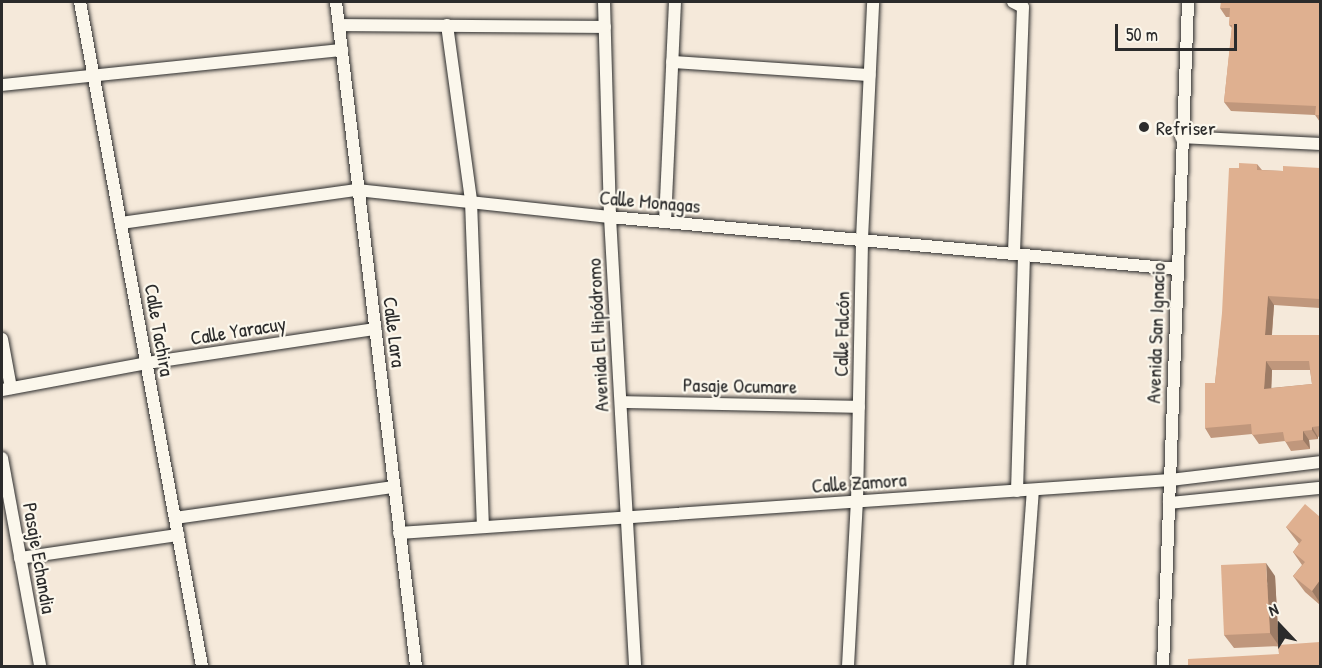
<!DOCTYPE html>
<html>
<head>
<meta charset="utf-8">
<style>
  body { margin:0 }
  #map { position:relative; width:1322px; height:668px; overflow:hidden; background:#f5e9da; font-family:"Patrick Hand",sans-serif }
  div>[style] { position:absolute }
  [style*='--x'] { left:calc(var(--x)*1px); top:calc(var(--y)*1px); width:calc(var(--w)*1px); rotate:calc(var(--a)*1deg) }
  .roads { filter:drop-shadow(0 0 2px #2b2b2b) drop-shadow(0 0 2px #2b2b2b) }
  .street>* { height:12px; margin:-6px; padding:0 6px; transform-origin:6px; border-radius:6px; background:#fbf7ec }
  .wall>* { inset:0; background:#c0977c }
  .shaded-wall>* { inset:0; background:#9c7b65 }
  .building>* { inset:0; background:#dfb090 }
  .dots>* { width:16px; height:16px; translate:-50% -50%; box-sizing:border-box; border:3px solid #fbf7ec; border-radius:50% }
  span { translate:-50% -50%; white-space:nowrap; text-align:center; line-height:1.15; -webkit-text-stroke:4.5px #fbf7ec; paint-order:stroke }
  .poi-label { font-size:20px; color:#2b2b2b }
  .left { translate:0 -50%; text-align:left }
  .street-label { font-size:20px; color:#2b2b2b }
  .frame { position:absolute; inset:0; border:3px solid #2b2b2b; pointer-events:none }
  .north { position:absolute; left:1250px; top:596px; width:60px; height:60px; -webkit-text-stroke:4px #fbf7ec; paint-order:stroke; rotate:338deg; font-size:16px; font-weight:700; line-height:24px; text-align:center; color:#2b2b2b }
  .north::after { content:''; display:block; margin:auto; width:21px; height:27px; background:#2b2b2b; clip-path:polygon(50% 0,100% 100%,50% 72%,0 100%) }
  .scale { position:absolute; left:1115px; top:24px; width:122px; height:27px; box-sizing:border-box; border:3px solid #2b2b2b; border-top:0; padding-left:8px; font-size:18px; line-height:21px; white-space:nowrap; color:#2b2b2b; -webkit-text-stroke:4px #fbf7ec; paint-order:stroke }
</style>
</head>
<body>
<div id="map">
  <div class="roads">
    <div class="street">
      <div style="--x:80;--y:2;--w:675;--a:79.59"></div>
      <div style="--x:336;--y:2;--w:669;--a:83.13"></div>
      <div style="--x:604;--y:2;--w:215;--a:88.4"></div>
      <div style="--x:610;--y:217;--w:450;--a:86.8"></div>
      <div style="--x:1013;--y:2;--w:11;--a:27"></div>
      <div style="--x:1023;--y:7;--w:247;--a:92.1"></div>
      <div style="--x:339;--y:25;--w:266;--a:0.4"></div>
      <div style="--x:447;--y:25;--w:178;--a:82.2"></div>
      <div style="--x:471;--y:201;--w:325;--a:87.9"></div>
      <div style="--x:672;--y:62;--w:198;--a:3.8"></div>
      <div style="--x:2;--y:85;--w:342;--a:-5.9"></div>
      <div style="--x:1181;--y:137;--w:139;--a:2.9"></div>
      <div style="--x:665;--y:222;--w:220;--a:-87.4"></div>
      <div style="--x:121;--y:223;--w:238;--a:-8"></div>
      <div style="--x:357;--y:190;--w:254;--a:6.1"></div>
      <div style="--x:610;--y:217;--w:569;--a:5.24"></div>
      <div style="--x:2;--y:339;--w:50;--a:79.6"></div>
      <div style="--x:2;--y:390;--w:147;--a:-10.5"></div>
      <div style="--x:147;--y:363;--w:231;--a:-8.5"></div>
      <div style="--x:621;--y:402;--w:238;--a:1.2"></div>
      <div style="--x:2;--y:458;--w:211;--a:79.6"></div>
      <div style="--x:1017;--y:491;--w:236;--a:-88.3"></div>
      <div style="--x:1169;--y:503;--w:152;--a:-5.7"></div>
      <div style="--x:175;--y:518;--w:221;--a:-8.1"></div>
      <div style="--x:399;--y:533;--w:773;--a:-3.93"></div>
      <div style="--x:1170;--y:480;--w:151;--a:-6.8"></div>
      <div style="--x:20;--y:558;--w:160;--a:-8.3"></div>
      <div style="--x:848;--y:666;--w:164;--a:-86.9"></div>
      <div style="--x:857;--y:502;--w:263;--a:-88.9"></div>
      <div style="--x:862;--y:239;--w:237;--a:-87.3"></div>
      <div style="--x:1020;--y:666;--w:176;--a:-85.8"></div>
      <div style="--x:1163;--y:666;--w:664;--a:-87.84"></div>
    </div>
  </div>
  <div class="wall">
    <div style="clip-path:polygon(1320px 2px,1320px 122px,1315px 115px,1231px 111px,1224px 102px,1232px 28px,1229px 25px,1230px 17px,1226px 17px,1220px 8px)"></div>
    <div style="clip-path:polygon(evenodd,1257px 164px,1262px 170px,1283px 171px,1320px 168px,1320px 308px,1274px 305px,1272px 335px,1320px 335px,1320px 436px,1318px 437px,1318px 439px,1309px 440px,1310px 449px,1291px 451px,1285px 441px,1259px 444px,1252px 434px,1211px 438px,1205px 428px,1215px 383px,1239px 168px,1257px 164px,1272px 370px,1310px 370px,1312px 384px,1271px 388px,1272px 370px)"></div>
    <div style="clip-path:polygon(1320px 517px,1320px 605px,1305px 592px,1293px 576px,1302px 565px,1293px 552px,1299px 544px,1286px 527px)"></div>
    <div style="clip-path:polygon(1275px 576px,1279px 654px,1279px 646px,1234px 648px,1224px 635px)"></div>
  </div>
  <div class="shaded-wall">
    <div style="clip-path:polygon(1268px 296px,1274px 305px,1271px 344px,1265px 335px)"></div>
    <div style="clip-path:polygon(1266px 361px,1272px 370px,1271px 398px,1264px 389px)"></div>
    <div style="clip-path:polygon(1312px 427px,1318px 437px,1318px 439px,1312px 430px)"></div>
    <div style="clip-path:polygon(1303px 431px,1309px 440px,1310px 449px,1303px 440px)"></div>
    <div style="clip-path:polygon(1266px 563px,1275px 576px,1279px 646px,1270px 633px)"></div>
    <div style="clip-path:polygon(1320px 580px,1320px 603px,1312px 591px)"></div>
  </div>
  <div class="building">
    <div style="clip-path:polygon(1221px 2px,1320px 2px,1320px 115px,1315px 115px,1316px 106px,1224px 102px,1232px 25px,1229px 25px,1230px 8px,1220px 8px)"></div>
    <div style="clip-path:polygon(evenodd,1239px 163px,1257px 164px,1257px 170px,1283px 171px,1283px 166px,1320px 168px,1320px 299px,1268px 296px,1265px 335px,1320px 335px,1320px 426px,1312px 427px,1312px 430px,1303px 431px,1303px 440px,1285px 442px,1283px 432px,1252px 435px,1251px 424px,1205px 428px,1205px 383px,1215px 383px,1222px 313px,1229px 168px,1239px 168px,1239px 163px,1266px 361px,1309px 361px,1312px 384px,1264px 389px,1266px 361px)"></div>
    <div style="clip-path:polygon(1305px 504px,1320px 517px,1320px 580px,1312px 591px,1293px 576px,1305px 562px,1293px 552px,1302px 540px,1286px 527px)"></div>
    <div style="clip-path:polygon(1266px 563px,1270px 633px,1224px 635px,1221px 565px)"></div>
    <div style="clip-path:polygon(1320px 642px,1320px 666px,1188px 666px,1188px 659px,1279px 654px,1278px 645px)"></div>
  </div>
  <div class="dots">
    <div style="left:1144px;top:127px;background:#2b2b2b"></div>
  </div>
  <div class="poi-label">
    <span class="left" style="left:1156px;top:127px">Refriser</span>
  </div>
  <div class="street-label">
    <span style="left:650px;top:201px;rotate:5deg">Calle Monagas</span>
    <span style="left:160px;top:330px;rotate:80deg">Calle Tachira</span>
    <span style="left:238px;top:330px;rotate:-9deg">Calle Yaracuy</span>
    <span style="left:395px;top:332px;rotate:83deg">Calle Lara</span>
    <span style="left:1155px;top:333px;rotate:-88deg">Avenida San Ignacio</span>
    <span style="left:841px;top:334px;rotate:-89deg">Calle Falcón</span>
    <span style="left:597px;top:335px;rotate:-93deg">Avenida El Hipódromo</span>
    <span style="left:740px;top:385px;rotate:1deg">Pasaje Ocumare</span>
    <span style="left:859px;top:482px;rotate:-4deg">Calle Zamora</span>
    <span style="left:40px;top:558px;rotate:80deg">Pasaje Echandia</span>
  </div>
  <div class="frame"></div>
  <div class="north">N</div>
  <div class="scale">50 m</div>
</div>
</body>
</html>
